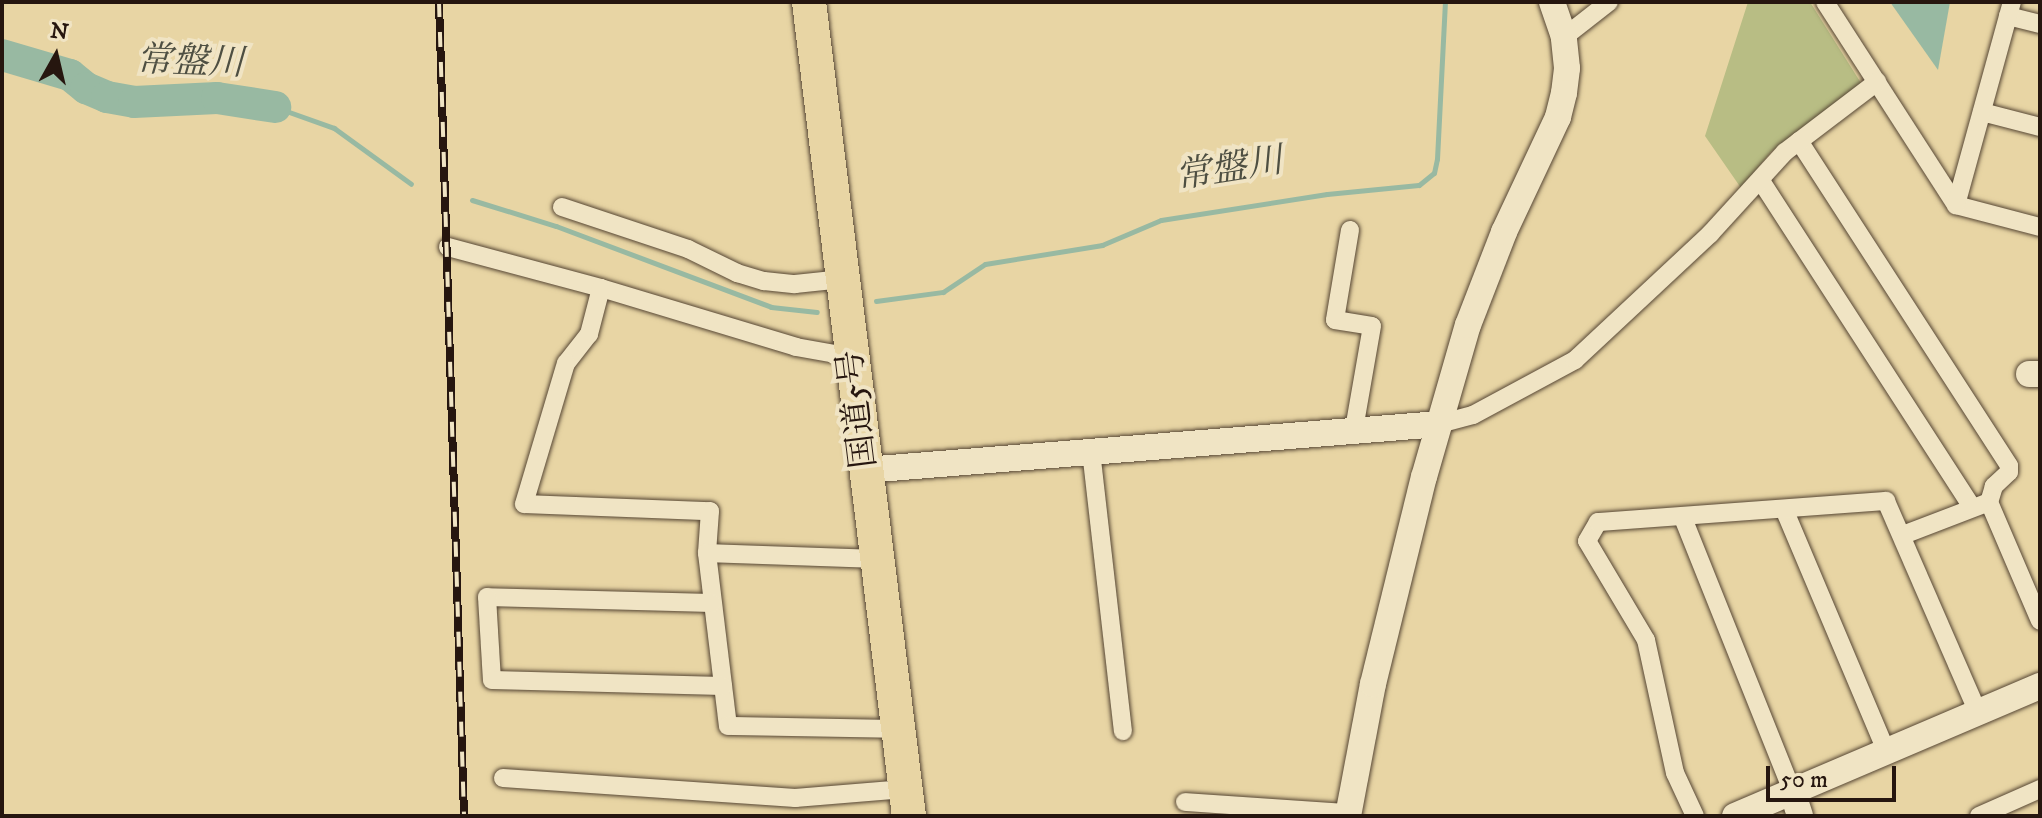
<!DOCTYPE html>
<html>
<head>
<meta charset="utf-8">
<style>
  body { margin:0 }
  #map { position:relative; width:2042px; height:818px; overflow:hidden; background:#e8d5a4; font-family:"IM FELL DW Pica","Noto Serif JP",serif }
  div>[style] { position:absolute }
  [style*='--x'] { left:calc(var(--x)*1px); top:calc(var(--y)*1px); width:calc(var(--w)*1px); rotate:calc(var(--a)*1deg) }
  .green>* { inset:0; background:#b8bd84 }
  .water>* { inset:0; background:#98b9a2 }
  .stream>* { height:5px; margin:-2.5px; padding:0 2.5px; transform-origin:2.5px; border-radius:2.5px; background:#98b9a2 }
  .river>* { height:32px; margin:-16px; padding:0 16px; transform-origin:16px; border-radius:16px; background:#98b9a2 }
  .roads { filter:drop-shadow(0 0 2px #564634) drop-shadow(0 0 2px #564634) }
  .street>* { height:18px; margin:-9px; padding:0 9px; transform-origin:9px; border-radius:9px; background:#f0e4c4 }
  .secondary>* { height:26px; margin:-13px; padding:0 13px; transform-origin:13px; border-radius:13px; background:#f0e4c4 }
  .highway>* { height:34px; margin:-17px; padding:0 17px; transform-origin:17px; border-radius:17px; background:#e8d5a4 }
  .rail>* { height:8px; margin-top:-4px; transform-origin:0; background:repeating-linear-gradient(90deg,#f0e4c4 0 15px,#26160f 0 30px); box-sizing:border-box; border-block:2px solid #26160f }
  span { translate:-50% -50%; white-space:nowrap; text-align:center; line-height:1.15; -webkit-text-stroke:8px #f0e4c4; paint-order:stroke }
  .street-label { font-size:34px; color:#26160f }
  .water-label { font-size:36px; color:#4e4f42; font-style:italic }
  .frame { position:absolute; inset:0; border:4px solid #26160f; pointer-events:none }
  .north { position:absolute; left:16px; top:16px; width:80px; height:80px; -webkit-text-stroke:6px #f0e4c4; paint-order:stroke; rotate:8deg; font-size:22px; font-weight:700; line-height:32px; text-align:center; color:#26160f }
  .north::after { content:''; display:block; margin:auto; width:28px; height:36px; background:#26160f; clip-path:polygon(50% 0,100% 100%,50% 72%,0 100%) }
  .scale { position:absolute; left:1766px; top:766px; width:130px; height:36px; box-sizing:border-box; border:4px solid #26160f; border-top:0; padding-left:10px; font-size:24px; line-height:28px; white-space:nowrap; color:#26160f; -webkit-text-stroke:6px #f0e4c4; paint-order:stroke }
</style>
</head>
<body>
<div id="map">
  <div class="green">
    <div style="clip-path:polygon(1748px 2px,1810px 2px,1861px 83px,1771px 152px,1741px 188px,1705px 136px)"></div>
  </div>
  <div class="water">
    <div style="clip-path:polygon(1890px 2px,1950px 2px,1938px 70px)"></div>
  </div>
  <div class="stream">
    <div style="--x:275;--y:107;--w:63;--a:19.6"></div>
    <div style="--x:334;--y:128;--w:95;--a:36"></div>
    <div style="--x:472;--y:200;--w:88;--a:17.2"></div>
    <div style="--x:556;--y:226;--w:230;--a:20.6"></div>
    <div style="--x:771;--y:307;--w:46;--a:6.2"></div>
    <div style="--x:876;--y:301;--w:68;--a:-7.7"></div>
    <div style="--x:943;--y:292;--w:50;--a:-33.7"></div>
    <div style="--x:985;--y:264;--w:119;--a:-9.2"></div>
    <div style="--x:1102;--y:245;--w:64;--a:-23"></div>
    <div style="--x:1161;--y:220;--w:168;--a:-8.9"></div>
    <div style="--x:1327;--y:194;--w:92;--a:-5.6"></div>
    <div style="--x:1419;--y:185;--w:19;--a:-39"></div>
    <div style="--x:1434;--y:173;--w:14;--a:-78"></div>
    <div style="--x:1437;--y:159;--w:157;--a:-87.1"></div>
  </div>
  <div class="river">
    <div style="--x:2;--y:55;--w:71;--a:16.4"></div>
    <div style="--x:70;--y:75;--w:21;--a:39"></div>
    <div style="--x:86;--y:88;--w:23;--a:23"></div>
    <div style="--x:107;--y:97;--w:27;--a:10"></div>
    <div style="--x:134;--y:102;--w:83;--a:-2.8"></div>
    <div style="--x:217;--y:98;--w:59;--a:8.8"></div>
  </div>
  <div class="roads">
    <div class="street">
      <div style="--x:1825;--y:2;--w:242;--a:57.2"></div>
      <div style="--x:1956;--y:205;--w:87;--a:14.7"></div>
      <div style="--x:2008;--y:16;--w:33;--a:14"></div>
      <div style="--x:1564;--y:37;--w:57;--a:-37.9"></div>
      <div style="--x:1982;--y:112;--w:60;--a:14.5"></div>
      <div style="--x:1799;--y:141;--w:387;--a:57.1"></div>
      <div style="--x:2009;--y:466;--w:6;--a:90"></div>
      <div style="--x:2009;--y:472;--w:21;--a:137"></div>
      <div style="--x:1994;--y:486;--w:17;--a:107"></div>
      <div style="--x:1761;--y:181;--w:387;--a:57.1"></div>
      <div style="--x:1956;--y:205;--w:211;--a:-74.6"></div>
      <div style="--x:562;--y:207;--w:133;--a:18.4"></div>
      <div style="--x:688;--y:249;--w:55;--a:26.1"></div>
      <div style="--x:737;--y:273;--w:28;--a:17"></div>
      <div style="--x:764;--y:281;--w:31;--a:6"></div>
      <div style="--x:795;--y:284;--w:48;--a:-5.9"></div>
      <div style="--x:1350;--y:230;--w:91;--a:99.5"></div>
      <div style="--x:1335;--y:320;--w:37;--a:9"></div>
      <div style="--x:1372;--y:326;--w:105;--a:99.9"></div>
      <div style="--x:448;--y:247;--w:158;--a:15"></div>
      <div style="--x:601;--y:288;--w:204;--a:16.8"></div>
      <div style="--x:796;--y:347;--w:57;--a:10.1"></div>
      <div style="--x:601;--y:288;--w:48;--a:104.6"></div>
      <div style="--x:589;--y:334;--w:37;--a:128"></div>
      <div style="--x:566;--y:363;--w:147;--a:106.6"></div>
      <div style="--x:524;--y:504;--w:186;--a:2.2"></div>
      <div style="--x:710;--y:511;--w:42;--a:94.1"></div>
      <div style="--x:707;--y:553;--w:174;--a:83.1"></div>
      <div style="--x:728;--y:726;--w:170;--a:1"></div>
      <div style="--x:1439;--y:424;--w:35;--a:-15"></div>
      <div style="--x:1473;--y:415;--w:116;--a:-28.3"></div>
      <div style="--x:1575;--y:360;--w:185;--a:-43"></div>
      <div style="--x:1710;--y:234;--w:111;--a:-47.6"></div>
      <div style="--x:1785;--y:152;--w:116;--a:-37.3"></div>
      <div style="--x:1091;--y:451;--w:282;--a:83.5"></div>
      <div style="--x:1784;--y:509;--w:263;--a:67.1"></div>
      <div style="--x:1683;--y:518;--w:294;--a:68.2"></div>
      <div style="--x:1903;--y:535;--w:92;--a:-21"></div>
      <div style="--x:1989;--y:502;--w:129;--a:66.8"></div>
      <div style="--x:707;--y:553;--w:169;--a:2"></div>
      <div style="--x:712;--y:603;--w:225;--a:-178.5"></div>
      <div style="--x:487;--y:597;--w:83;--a:86.6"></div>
      <div style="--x:492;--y:680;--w:231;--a:1.5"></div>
      <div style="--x:503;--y:778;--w:293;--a:3.9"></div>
      <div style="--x:795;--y:798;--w:110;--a:-4.7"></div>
      <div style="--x:1185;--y:802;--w:163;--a:3.9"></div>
      <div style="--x:1695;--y:816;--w:47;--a:-114.9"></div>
      <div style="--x:1675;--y:773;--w:136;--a:-102.3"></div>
      <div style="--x:1646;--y:640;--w:115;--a:-120.8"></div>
      <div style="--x:1587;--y:541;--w:22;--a:-60"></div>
      <div style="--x:1598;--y:522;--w:289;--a:-4.2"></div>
      <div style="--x:1886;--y:501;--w:231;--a:66.5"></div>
      <div style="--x:1979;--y:816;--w:67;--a:-23.9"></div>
    </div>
    <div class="secondary">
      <div style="--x:2029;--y:374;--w:11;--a:0"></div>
      <div style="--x:865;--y:470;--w:576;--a:-4.58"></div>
      <div style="--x:1792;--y:791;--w:26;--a:72"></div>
      <div style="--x:1348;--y:816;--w:134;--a:-79.3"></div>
      <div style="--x:1373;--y:684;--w:213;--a:-76.2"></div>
      <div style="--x:1424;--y:477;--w:158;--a:-73.9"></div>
      <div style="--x:1468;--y:325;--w:100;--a:-68.8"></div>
      <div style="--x:1504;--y:232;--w:127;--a:-64.8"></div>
      <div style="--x:1558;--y:117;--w:25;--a:-76"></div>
      <div style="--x:1564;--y:93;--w:25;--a:-83"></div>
      <div style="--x:1567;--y:68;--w:31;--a:-96"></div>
      <div style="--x:1564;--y:37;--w:37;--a:-109"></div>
      <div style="--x:1735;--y:816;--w:332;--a:-23.1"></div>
    </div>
    <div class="highway">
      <div style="--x:809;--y:2;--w:820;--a:83"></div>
    </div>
  </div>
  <div class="rail">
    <div style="--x:439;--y:2;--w:814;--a:88.24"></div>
  </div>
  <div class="street-label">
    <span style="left:858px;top:409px;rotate:-97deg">国道5号</span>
  </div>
  <div class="water-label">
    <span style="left:190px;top:62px;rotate:2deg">常盤川</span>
    <span style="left:1229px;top:169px;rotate:-9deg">常盤川</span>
  </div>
  <div class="frame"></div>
  <div class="north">N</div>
  <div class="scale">50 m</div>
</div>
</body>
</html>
